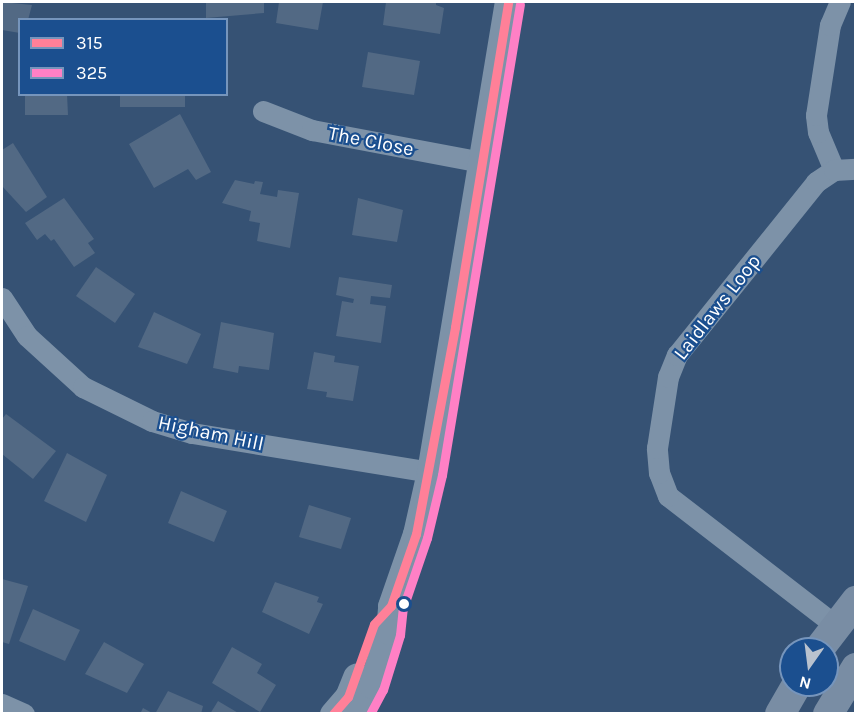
<!DOCTYPE html>
<html>
<head>
<meta charset="utf-8">
<style>
  body { margin:0 }
  #map { position:relative; width:857px; height:715px; overflow:hidden; background:#365274; font-family:Karla,sans-serif }
  div>[style] { position:absolute }
  [style*='--x'] { left:calc(var(--x)*1px); top:calc(var(--y)*1px); width:calc(var(--w)*1px); rotate:calc(var(--a)*1deg) }
  .building>* { inset:0; background:#526984 }
  .minor>* { height:21px; margin:-10.5px; padding:0 10.5px; transform-origin:10.5px; border-radius:10.5px; background:#7d92a8 }
  .tertiary>* { height:27px; margin:-13.5px; padding:0 13.5px; transform-origin:13.5px; border-radius:13.5px; background:#7d92a8 }
  .secondary>* { height:30px; margin:-15px; padding:0 15px; transform-origin:15px; border-radius:15px; background:#798da4 }
  .bus-1>* { height:9px; margin:-4.5px; padding:0 4.5px; transform-origin:4.5px; border-radius:4.5px; background:#ff8098 }
  .bus-2>* { height:9px; margin:-4.5px; padding:0 4.5px; transform-origin:4.5px; border-radius:4.5px; background:#ff80c5 }
  .dots>* { width:16px; height:16px; translate:-50% -50%; box-sizing:border-box; border:3px solid #1b4f8f; border-radius:50% }
  span { translate:-50% -50%; white-space:nowrap; text-align:center; line-height:1.15; -webkit-text-stroke:4.5px #1b4f8f; paint-order:stroke }
  .street-label { font-size:20px; color:#fff }
  .frame { position:absolute; inset:0; border:3px solid #fff; pointer-events:none }
  .legend { position:absolute; left:18px; top:18px; width:210px; height:78px; box-sizing:border-box; background:#1b4f8f; border:2px solid #7695bc; margin:0; padding:8px 10px; list-style:none; font-size:18px; color:#fff }
  .legend li { display:flex; align-items:center; gap:12px; height:30px }
  .legend b { width:30px; border:2px solid #7695bc }
  .north { position:absolute; left:779px; top:637px; width:60px; height:60px; box-sizing:border-box; background:#1b4f8f; border:2px solid #7695bc; border-radius:50%; rotate:194deg; font-size:16px; font-weight:700; line-height:24px; text-align:center; color:#fff }
  .north::after { content:''; display:block; margin:auto; width:21px; height:27px; background:#b9c2ce; clip-path:polygon(50% 0,100% 100%,50% 72%,0 100%) }
</style>
</head>
<body>
<div id="map">
  <div class="building">
    <div style="clip-path:polygon(2px 2px,32px 5px,28px 20px,20px 20px,20px 33px,2px 30px)"></div>
    <div style="clip-path:polygon(206px 2px,264px 2px,264px 13px,206px 18px)"></div>
    <div style="clip-path:polygon(279px 2px,323px 2px,318px 30px,276px 23px)"></div>
    <div style="clip-path:polygon(386px 2px,436px 2px,436px 5px,444px 8px,440px 34px,383px 25px)"></div>
    <div style="clip-path:polygon(368px 52px,420px 61px,414px 95px,362px 87px)"></div>
    <div style="clip-path:polygon(25px 94px,67px 94px,68px 115px,25px 115px)"></div>
    <div style="clip-path:polygon(120px 94px,185px 94px,185px 107px,120px 107px)"></div>
    <div style="clip-path:polygon(180px 114px,211px 172px,196px 180px,188px 169px,154px 188px,129px 144px)"></div>
    <div style="clip-path:polygon(13px 143px,47px 197px,26px 212px,2px 186px,2px 150px)"></div>
    <div style="clip-path:polygon(235px 180px,254px 184px,255px 181px,263px 182px,260px 194px,277px 197px,278px 190px,299px 193px,290px 248px,257px 241px,260px 223px,249px 221px,251px 211px,222px 203px)"></div>
    <div style="clip-path:polygon(64px 198px,94px 239px,88px 243px,95px 253px,74px 267px,54px 239px,51px 241px,45px 234px,37px 240px,25px 223px)"></div>
    <div style="clip-path:polygon(358px 198px,403px 210px,397px 242px,352px 235px)"></div>
    <div style="clip-path:polygon(96px 267px,135px 294px,115px 323px,76px 296px)"></div>
    <div style="clip-path:polygon(339px 277px,392px 285px,390px 298px,371px 296px,370px 304px,386px 306px,381px 343px,336px 336px,342px 301px,353px 303px,354px 299px,336px 295px)"></div>
    <div style="clip-path:polygon(154px 312px,201px 334px,187px 364px,138px 347px)"></div>
    <div style="clip-path:polygon(221px 322px,274px 333px,269px 370px,239px 366px,238px 373px,213px 368px)"></div>
    <div style="clip-path:polygon(314px 352px,335px 356px,334px 362px,359px 366px,353px 401px,326px 397px,327px 392px,307px 389px)"></div>
    <div style="clip-path:polygon(6px 414px,56px 451px,33px 479px,2px 454px,2px 419px)"></div>
    <div style="clip-path:polygon(67px 453px,107px 475px,86px 522px,44px 501px)"></div>
    <div style="clip-path:polygon(181px 491px,227px 511px,214px 542px,168px 523px)"></div>
    <div style="clip-path:polygon(309px 505px,351px 518px,341px 549px,299px 537px)"></div>
    <div style="clip-path:polygon(2px 579px,28px 586px,9px 644px,2px 642px)"></div>
    <div style="clip-path:polygon(275px 582px,319px 597px,317px 602px,323px 604px,309px 634px,262px 612px)"></div>
    <div style="clip-path:polygon(33px 609px,80px 630px,65px 661px,19px 641px)"></div>
    <div style="clip-path:polygon(104px 642px,144px 664px,127px 693px,85px 674px)"></div>
    <div style="clip-path:polygon(232px 647px,262px 664px,257px 673px,276px 685px,260px 712px,212px 683px)"></div>
    <div style="clip-path:polygon(168px 691px,203px 706px,201px 714px,155px 714px)"></div>
    <div style="clip-path:polygon(218px 701px,240px 714px,210px 714px)"></div>
    <div style="clip-path:polygon(143px 708px,154px 714px,140px 714px)"></div>
  </div>
  <div class="minor">
    <div style="--x:263;--y:111;--w:53;--a:21.2"></div>
    <div style="--x:312;--y:130;--w:172;--a:10.7"></div>
    <div style="--x:834;--y:170;--w:41;--a:-112.8"></div>
    <div style="--x:818;--y:132;--w:17;--a:-97"></div>
    <div style="--x:816;--y:115;--w:91;--a:-81.2"></div>
    <div style="--x:830;--y:25;--w:25;--a:-67"></div>
    <div style="--x:2;--y:298;--w:45;--a:56.7"></div>
    <div style="--x:27;--y:336;--w:76;--a:42.3"></div>
    <div style="--x:83;--y:387;--w:77;--a:26.2"></div>
    <div style="--x:152;--y:421;--w:42;--a:16.7"></div>
    <div style="--x:192;--y:433;--w:241;--a:9.3"></div>
    <div style="--x:835;--y:625;--w:211;--a:-142.3"></div>
    <div style="--x:668;--y:496;--w:25;--a:-111"></div>
    <div style="--x:659;--y:473;--w:25;--a:-95"></div>
    <div style="--x:657;--y:448;--w:72;--a:-81.2"></div>
    <div style="--x:668;--y:377;--w:24;--a:-68"></div>
    <div style="--x:677;--y:355;--w:222;--a:-51.2"></div>
    <div style="--x:816;--y:182;--w:22;--a:-34"></div>
    <div style="--x:834;--y:170;--w:22;--a:-3"></div>
    <div style="--x:2;--y:704;--w:24;--a:24"></div>
  </div>
  <div class="tertiary">
    <div style="--x:333;--y:714;--w:23;--a:-49"></div>
    <div style="--x:348;--y:697;--w:22;--a:-68"></div>
    <div style="--x:356;--y:714;--w:33;--a:-61"></div>
    <div style="--x:372;--y:685;--w:57;--a:-72.5"></div>
    <div style="--x:389;--y:631;--w:25;--a:-85"></div>
    <div style="--x:391;--y:606;--w:76;--a:-70.9"></div>
    <div style="--x:416;--y:534;--w:64;--a:-77.3"></div>
    <div style="--x:430;--y:472;--w:476;--a:-80.6"></div>
  </div>
  <div class="secondary">
    <div style="--x:819;--y:649;--w:61;--a:-52.4"></div>
    <div style="--x:780;--y:714;--w:34;--a:-60"></div>
    <div style="--x:828;--y:714;--w:54;--a:-58.7"></div>
  </div>
  <div class="bus-1">
    <div style="--x:333;--y:714;--w:23;--a:-49"></div>
    <div style="--x:348;--y:697;--w:77;--a:-70.4"></div>
    <div style="--x:374;--y:624;--w:25;--a:-47"></div>
    <div style="--x:391;--y:606;--w:76;--a:-70.9"></div>
    <div style="--x:416;--y:534;--w:211;--a:-79.3"></div>
    <div style="--x:455;--y:327;--w:329;--a:-80.7"></div>
  </div>
  <div class="bus-2">
    <div style="--x:370;--y:714;--w:27;--a:-62"></div>
    <div style="--x:383;--y:690;--w:58;--a:-72.8"></div>
    <div style="--x:400;--y:635;--w:27;--a:-84"></div>
    <div style="--x:403;--y:608;--w:74;--a:-71.1"></div>
    <div style="--x:427;--y:538;--w:65;--a:-76.6"></div>
    <div style="--x:442;--y:475;--w:477;--a:-80.6"></div>
  </div>
  <div class="dots">
    <div style="left:404px;top:604px;background:#fff"></div>
  </div>
  <div class="street-label">
    <span style="left:371px;top:141px;rotate:11deg">The Close</span>
    <span style="left:717px;top:307px;rotate:-52deg">Laidlaws Loop</span>
    <span style="left:211px;top:433px;rotate:12deg">Higham Hill</span>
  </div>
  <div class="frame"></div>
  <ul class="legend">
  <li><b style="height:8px;background:#ff8098"></b>315</li>
  <li><b style="height:8px;background:#ff80c5"></b>325</li>
  </ul>
  <div class="north">N</div>
</div>
</body>
</html>
